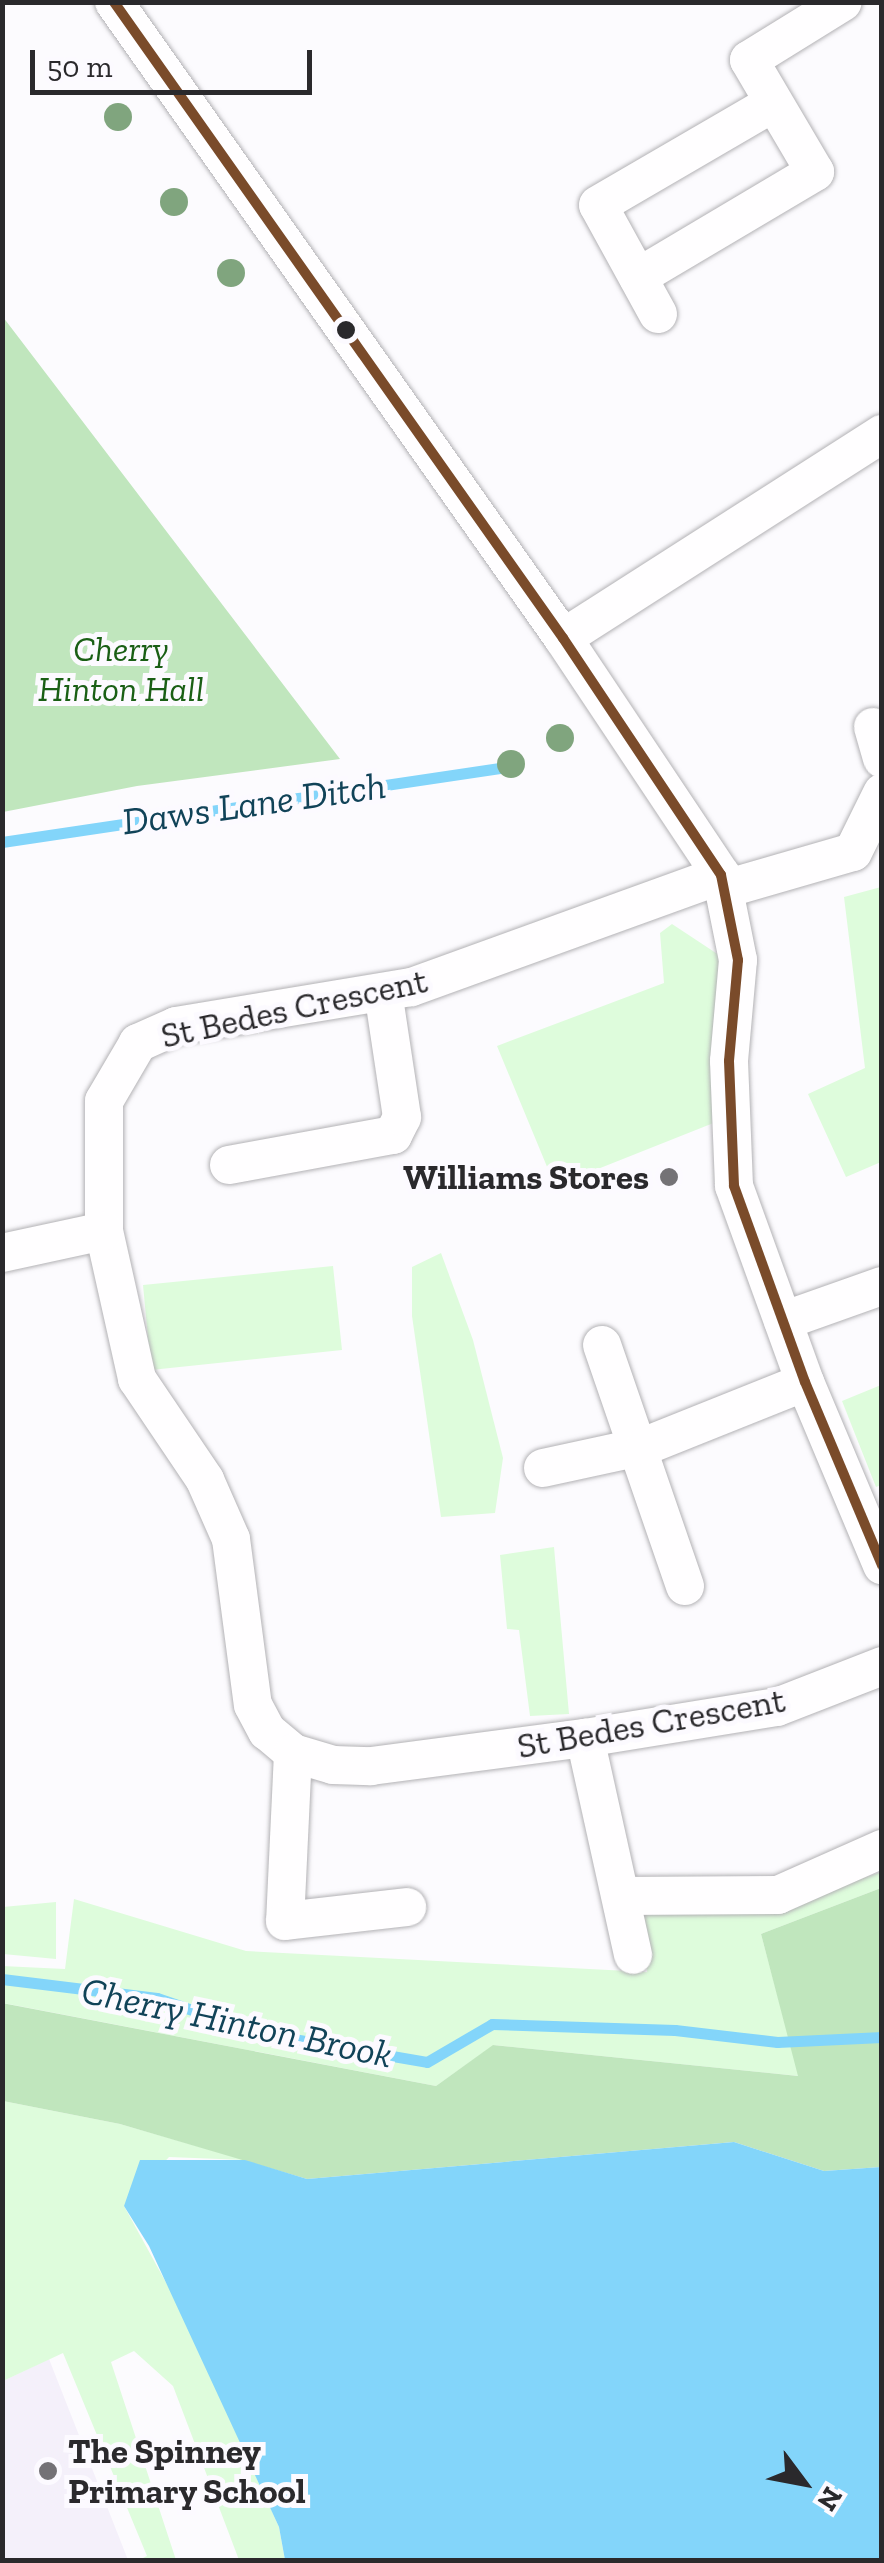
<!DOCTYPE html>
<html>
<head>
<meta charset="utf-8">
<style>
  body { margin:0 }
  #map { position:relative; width:884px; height:2563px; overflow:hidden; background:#fcfbfe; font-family:"Zilla Slab",serif }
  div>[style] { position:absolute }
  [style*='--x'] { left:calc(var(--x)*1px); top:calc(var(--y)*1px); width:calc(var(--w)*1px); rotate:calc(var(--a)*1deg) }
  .built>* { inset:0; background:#f4f0fa }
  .green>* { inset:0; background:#defcdc }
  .forest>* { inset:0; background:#c0e6bd }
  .water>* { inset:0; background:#83d5fa }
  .stream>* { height:11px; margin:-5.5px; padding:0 5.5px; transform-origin:5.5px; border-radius:5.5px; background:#83d5fa }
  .roads { filter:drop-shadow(0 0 2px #b3b2b5) drop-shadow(0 0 2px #b3b2b5) }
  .minor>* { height:38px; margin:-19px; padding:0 19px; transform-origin:19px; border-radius:19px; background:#fffeff }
  .bus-1>* { height:10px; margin:-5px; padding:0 5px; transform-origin:5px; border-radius:5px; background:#7a4b2a }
  .trees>* { width:28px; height:28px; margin:-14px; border-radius:50%; background:#80a57e }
  .dots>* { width:28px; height:28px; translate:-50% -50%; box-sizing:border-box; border:5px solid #fcfaff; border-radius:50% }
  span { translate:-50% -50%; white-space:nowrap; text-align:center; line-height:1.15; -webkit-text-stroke:10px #fcfaff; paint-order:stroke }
  .park-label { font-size:35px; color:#1a5f15; font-style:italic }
  .street-label { font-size:35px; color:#2a292c }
  .poi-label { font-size:35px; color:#2a292c; font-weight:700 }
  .right { translate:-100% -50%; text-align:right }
  .left { translate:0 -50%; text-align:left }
  .water-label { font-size:38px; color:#114358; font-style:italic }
  .frame { position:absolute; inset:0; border:5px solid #2a292c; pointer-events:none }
  .north { position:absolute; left:754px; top:2433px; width:100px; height:100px; -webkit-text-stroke:8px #fcfaff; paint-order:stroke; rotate:122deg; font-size:28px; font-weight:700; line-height:40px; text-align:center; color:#2a292c }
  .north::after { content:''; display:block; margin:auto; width:35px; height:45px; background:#2a292c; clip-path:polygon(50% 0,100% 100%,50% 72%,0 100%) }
  .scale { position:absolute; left:30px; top:50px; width:282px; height:45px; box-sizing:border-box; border:5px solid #2a292c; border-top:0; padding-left:12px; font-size:30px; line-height:35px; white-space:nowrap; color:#2a292c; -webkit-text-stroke:8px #fcfaff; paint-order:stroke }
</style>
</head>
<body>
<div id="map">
  <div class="built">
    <div style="clip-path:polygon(49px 2359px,128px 2560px,3px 2560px,3px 2381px)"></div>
  </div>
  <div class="green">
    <div style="clip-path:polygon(881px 887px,881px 1162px,846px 1177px,808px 1094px,865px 1068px,844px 897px)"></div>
    <div style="clip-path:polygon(672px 924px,722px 957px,716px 1122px,555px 1186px,497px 1046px,664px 983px,660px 933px)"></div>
    <div style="clip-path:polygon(441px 1253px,473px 1340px,503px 1458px,495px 1513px,441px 1517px,412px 1316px,412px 1267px)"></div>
    <div style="clip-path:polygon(333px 1266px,342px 1350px,151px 1370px,143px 1285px)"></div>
    <div style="clip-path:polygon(881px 1385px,881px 1485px,876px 1487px,842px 1401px)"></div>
    <div style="clip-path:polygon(554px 1547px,569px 1714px,530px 1716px,519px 1630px,507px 1629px,500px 1555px)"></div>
    <div style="clip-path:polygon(881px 1872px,881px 1888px,761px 1934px,799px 2076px,494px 2045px,436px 2086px,3px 2003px,2px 1966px,65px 1969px,74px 1899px,246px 1951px,647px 1972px,640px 1909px,777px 1908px)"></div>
    <div style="clip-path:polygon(56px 1902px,56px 1959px,3px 1954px,3px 1907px)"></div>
    <div style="clip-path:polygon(3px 2101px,120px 2124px,245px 2160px,169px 2157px,124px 2206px,175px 2299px,279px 2527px,285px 2560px,239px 2560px,173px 2386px,134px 2351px,111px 2362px,176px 2560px,139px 2560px,147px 2556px,63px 2353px,3px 2381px)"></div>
  </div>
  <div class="forest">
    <div style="clip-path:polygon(2px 317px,3px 317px,340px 759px,137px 786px,3px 812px)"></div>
    <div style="clip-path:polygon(881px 1888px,881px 2167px,824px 2171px,734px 2142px,307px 2179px,120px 2124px,3px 2101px,2px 2003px,436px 2086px,493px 2045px,798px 2076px,761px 1934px)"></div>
  </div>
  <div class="water">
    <div style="clip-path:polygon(734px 2142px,824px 2171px,881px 2167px,881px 2560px,285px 2560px,279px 2527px,149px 2246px,124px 2206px,140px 2160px,245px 2160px,307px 2179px)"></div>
  </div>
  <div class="stream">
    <div style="--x:2;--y:842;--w:510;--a:-8.46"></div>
    <div style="--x:2;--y:1979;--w:156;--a:7"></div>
    <div style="--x:157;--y:1998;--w:108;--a:18.9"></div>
    <div style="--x:259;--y:2033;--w:170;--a:9.8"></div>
    <div style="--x:427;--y:2062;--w:75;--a:-30.3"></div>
    <div style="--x:492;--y:2024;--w:183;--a:1.9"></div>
    <div style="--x:675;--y:2030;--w:103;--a:6.7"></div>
    <div style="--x:777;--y:2042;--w:105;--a:-2.7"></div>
  </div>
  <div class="roads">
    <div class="minor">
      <div style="--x:114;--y:2;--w:779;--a:54.78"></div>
      <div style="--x:563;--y:638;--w:285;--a:56.3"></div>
      <div style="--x:721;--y:875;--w:87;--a:78.7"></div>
      <div style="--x:738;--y:960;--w:101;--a:95.1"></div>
      <div style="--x:729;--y:1061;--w:125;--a:87.7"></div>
      <div style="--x:734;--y:1186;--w:208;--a:70.1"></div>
      <div style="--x:805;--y:1382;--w:199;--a:67.2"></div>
      <div style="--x:638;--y:277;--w:206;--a:-30.7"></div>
      <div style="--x:815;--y:172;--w:130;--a:-120.5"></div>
      <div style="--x:749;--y:60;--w:110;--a:-31.7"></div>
      <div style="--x:658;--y:314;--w:124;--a:-118.8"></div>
      <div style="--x:598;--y:205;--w:203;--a:-30.2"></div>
      <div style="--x:563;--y:638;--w:379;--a:-32.6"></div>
      <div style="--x:873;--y:727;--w:33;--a:74"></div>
      <div style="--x:721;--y:875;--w:330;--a:160.1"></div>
      <div style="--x:411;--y:987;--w:238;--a:170.6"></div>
      <div style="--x:176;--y:1026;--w:42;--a:155.9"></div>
      <div style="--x:138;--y:1043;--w:67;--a:120.4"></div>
      <div style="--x:104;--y:1101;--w:130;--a:90"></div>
      <div style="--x:104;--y:1231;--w:152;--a:77.4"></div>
      <div style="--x:137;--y:1379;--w:122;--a:56"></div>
      <div style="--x:205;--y:1480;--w:64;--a:66.2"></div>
      <div style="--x:231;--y:1539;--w:167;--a:82.5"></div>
      <div style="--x:253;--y:1705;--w:30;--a:62"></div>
      <div style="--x:267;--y:1731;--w:34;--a:40"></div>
      <div style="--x:293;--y:1753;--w:42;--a:16.7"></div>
      <div style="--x:333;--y:1765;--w:38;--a:2"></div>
      <div style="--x:371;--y:1766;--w:216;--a:-7.5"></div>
      <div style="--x:585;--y:1738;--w:194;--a:-9.2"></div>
      <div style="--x:777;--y:1707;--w:113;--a:-21.3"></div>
      <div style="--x:725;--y:889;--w:133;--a:-16.1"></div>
      <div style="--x:853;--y:852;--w:66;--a:-63.8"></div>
      <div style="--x:229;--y:1165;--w:167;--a:-10.4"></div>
      <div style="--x:393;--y:1135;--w:20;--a:-63"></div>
      <div style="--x:402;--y:1117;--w:126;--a:-98.6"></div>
      <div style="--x:2;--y:1253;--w:104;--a:-12.2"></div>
      <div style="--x:783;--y:1321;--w:105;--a:-19.5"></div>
      <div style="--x:602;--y:1345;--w:255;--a:71"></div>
      <div style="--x:543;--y:1468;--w:104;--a:-12.2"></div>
      <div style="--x:645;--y:1446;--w:172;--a:-21.8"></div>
      <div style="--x:585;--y:1738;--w:222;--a:77.5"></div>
      <div style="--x:293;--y:1753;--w:168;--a:92.7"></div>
      <div style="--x:285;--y:1921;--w:123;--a:-6.5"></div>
      <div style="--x:621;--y:1896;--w:157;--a:-0.4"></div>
      <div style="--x:778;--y:1895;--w:114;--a:-23.9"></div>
    </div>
  </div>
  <div class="bus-1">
    <div style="--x:114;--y:2;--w:779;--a:54.78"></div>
    <div style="--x:563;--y:638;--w:285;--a:56.3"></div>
    <div style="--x:721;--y:875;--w:87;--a:78.7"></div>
    <div style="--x:738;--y:960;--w:101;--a:95.1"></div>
    <div style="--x:729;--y:1061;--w:125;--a:87.7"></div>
    <div style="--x:734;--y:1186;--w:208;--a:70.1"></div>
    <div style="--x:805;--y:1382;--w:199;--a:67.2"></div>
  </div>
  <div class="trees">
    <div style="left:118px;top:117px"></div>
    <div style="left:174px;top:202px"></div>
    <div style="left:231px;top:273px"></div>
    <div style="left:560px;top:738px"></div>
    <div style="left:511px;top:764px"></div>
  </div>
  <div class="dots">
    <div style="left:346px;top:330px;background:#2a292c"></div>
    <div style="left:669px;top:1177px;background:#747276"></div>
    <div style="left:48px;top:2471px;background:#747276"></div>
  </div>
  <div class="park-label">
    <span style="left:121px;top:669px">Cherry<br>Hinton Hall</span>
  </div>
  <div class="street-label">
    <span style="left:294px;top:1008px;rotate:-12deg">St Bedes Crescent</span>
    <span style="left:651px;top:1723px;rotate:-10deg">St Bedes Crescent</span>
  </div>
  <div class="poi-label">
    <span class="right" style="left:649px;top:1177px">Williams Stores</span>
    <span class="left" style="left:68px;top:2471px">The Spinney<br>Primary School</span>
  </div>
  <div class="water-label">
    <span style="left:254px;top:804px;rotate:-8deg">Daws Lane Ditch</span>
    <span style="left:237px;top:2023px;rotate:12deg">Cherry Hinton Brook</span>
  </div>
  <div class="frame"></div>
  <div class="north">N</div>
  <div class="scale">50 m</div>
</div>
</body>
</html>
